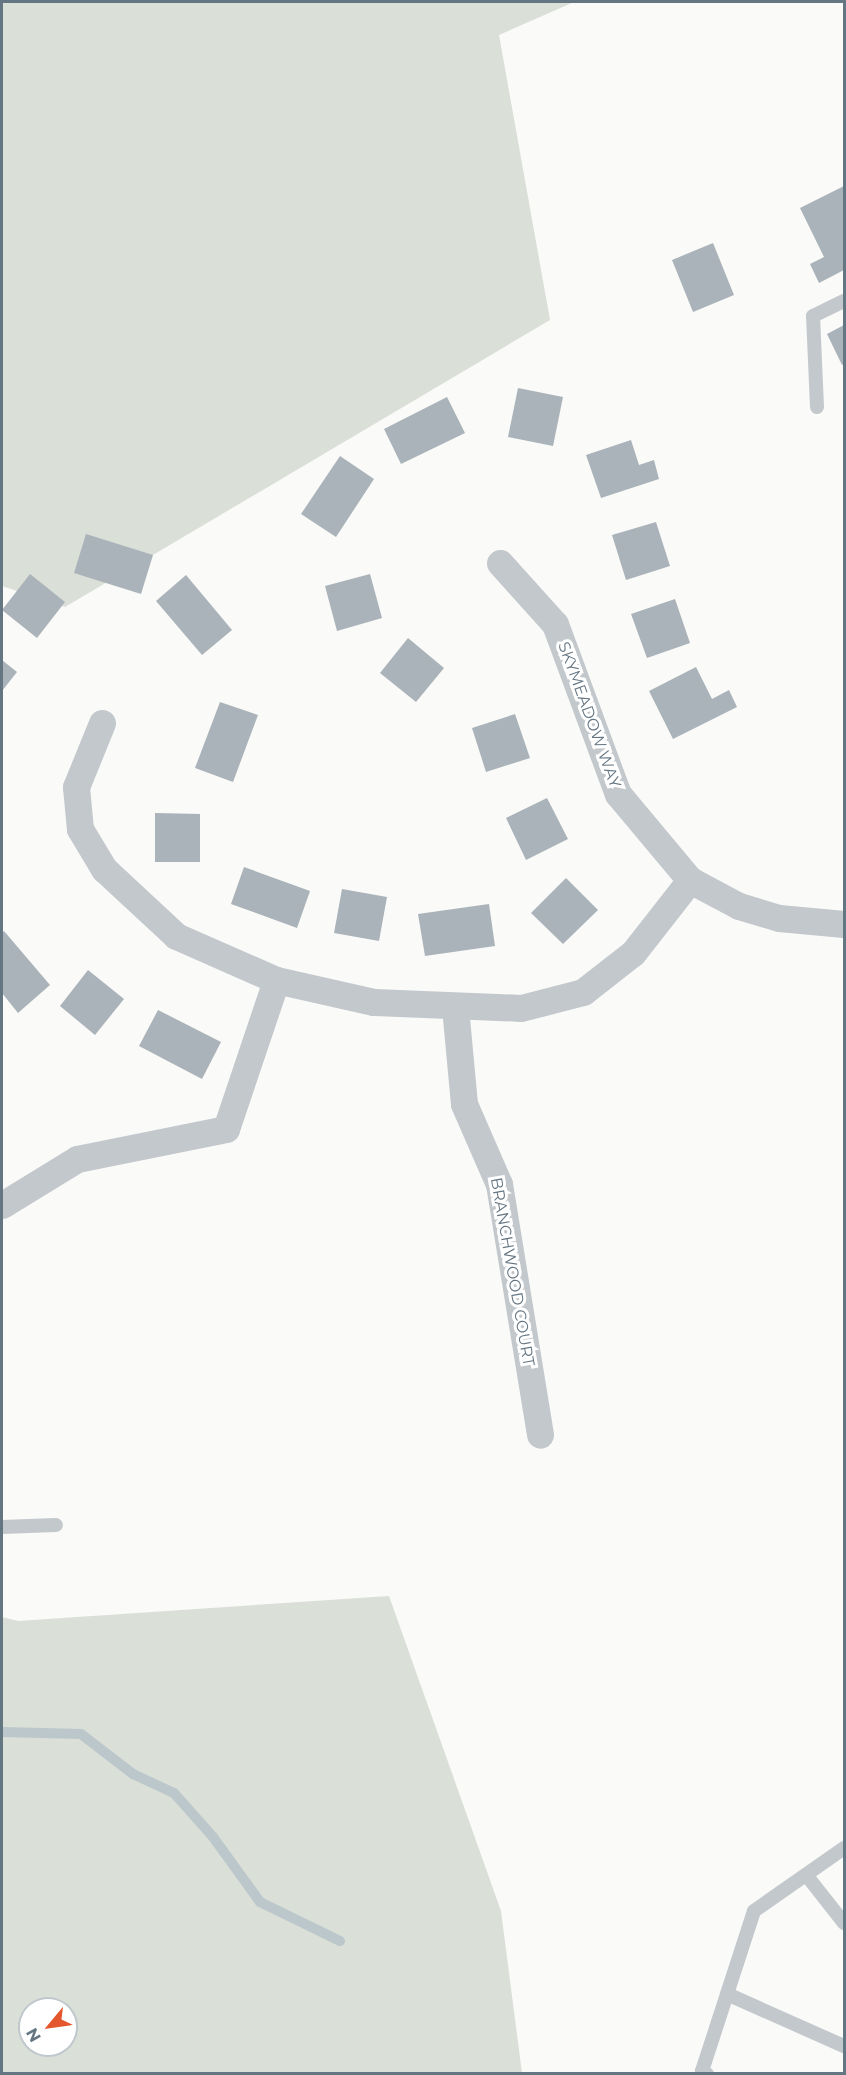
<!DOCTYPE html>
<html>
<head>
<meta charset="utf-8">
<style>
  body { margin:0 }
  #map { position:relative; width:846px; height:2075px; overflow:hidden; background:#fafaf8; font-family:Montserrat,sans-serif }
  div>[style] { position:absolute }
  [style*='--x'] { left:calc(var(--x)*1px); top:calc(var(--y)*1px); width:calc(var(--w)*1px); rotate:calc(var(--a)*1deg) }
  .green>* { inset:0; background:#dadfd7 }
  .stream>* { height:10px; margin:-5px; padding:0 5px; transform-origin:5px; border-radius:5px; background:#bbc7cb }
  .building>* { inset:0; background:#aab3b9 }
  .lane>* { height:14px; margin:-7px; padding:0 7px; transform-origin:7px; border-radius:7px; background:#c3c8cc }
  .street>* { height:27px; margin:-13.5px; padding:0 13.5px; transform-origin:13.5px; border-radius:13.5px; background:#c3c8cc }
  span { translate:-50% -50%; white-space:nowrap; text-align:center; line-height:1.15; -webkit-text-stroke:6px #fff; paint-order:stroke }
  .street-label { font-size:16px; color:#657683 }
  .frame { position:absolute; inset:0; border:3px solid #657683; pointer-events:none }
  .north { position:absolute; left:18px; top:1997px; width:60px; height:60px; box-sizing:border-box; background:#fff; border:2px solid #c1c8cd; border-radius:50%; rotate:241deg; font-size:16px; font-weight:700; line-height:24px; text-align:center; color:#657683 }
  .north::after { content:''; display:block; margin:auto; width:21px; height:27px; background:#e4572e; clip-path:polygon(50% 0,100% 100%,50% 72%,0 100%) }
</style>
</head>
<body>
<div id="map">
  <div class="green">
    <div style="clip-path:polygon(2px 2px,574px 2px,499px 35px,550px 320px,65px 607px,2px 586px)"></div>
    <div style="clip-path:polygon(evenodd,389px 1596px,501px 1911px,522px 2073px,2px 2073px,2px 1617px,18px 1621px,389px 1596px,30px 2009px,66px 2009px,66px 2045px,30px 2045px,30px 2009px)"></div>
  </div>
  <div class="stream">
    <div style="--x:2;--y:1732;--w:79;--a:1.5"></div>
    <div style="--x:81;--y:1734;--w:66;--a:37.6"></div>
    <div style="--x:133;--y:1774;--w:45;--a:24.9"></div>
    <div style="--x:174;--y:1793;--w:59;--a:48.4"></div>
    <div style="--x:213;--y:1837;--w:80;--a:54.1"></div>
    <div style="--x:260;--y:1902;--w:89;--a:26"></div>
  </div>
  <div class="building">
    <div style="clip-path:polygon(844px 186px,844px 270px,819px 283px,810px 264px,824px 257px,800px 208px)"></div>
    <div style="clip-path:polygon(713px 243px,734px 295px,693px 312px,672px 260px)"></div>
    <div style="clip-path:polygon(844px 325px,844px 364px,842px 365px,827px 334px)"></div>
    <div style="clip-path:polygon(518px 388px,563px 397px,553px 446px,508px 437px)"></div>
    <div style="clip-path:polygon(447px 397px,465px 433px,401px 464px,384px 429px)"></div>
    <div style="clip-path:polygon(631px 440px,639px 465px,654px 460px,659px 479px,601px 498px,586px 455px)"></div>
    <div style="clip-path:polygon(340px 456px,374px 479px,336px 537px,301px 514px)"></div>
    <div style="clip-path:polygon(656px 522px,670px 566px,626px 580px,612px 535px)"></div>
    <div style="clip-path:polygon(86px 534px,153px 555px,141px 594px,74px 573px)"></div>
    <div style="clip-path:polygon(30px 574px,65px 602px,37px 638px,2px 610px)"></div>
    <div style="clip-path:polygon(370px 574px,382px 618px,337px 631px,325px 586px)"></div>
    <div style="clip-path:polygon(186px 575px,232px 630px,202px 655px,156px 601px)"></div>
    <div style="clip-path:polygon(675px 599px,690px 643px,647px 658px,631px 614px)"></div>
    <div style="clip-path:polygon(408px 638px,444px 668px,416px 702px,380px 673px)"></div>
    <div style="clip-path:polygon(2px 660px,17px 672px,2px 691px)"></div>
    <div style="clip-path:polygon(696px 667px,712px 699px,729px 690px,737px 707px,673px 739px,649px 691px)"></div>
    <div style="clip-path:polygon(220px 702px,258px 715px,233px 782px,195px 768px)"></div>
    <div style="clip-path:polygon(515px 714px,530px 758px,486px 772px,472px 728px)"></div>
    <div style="clip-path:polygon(547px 798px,568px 839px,526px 860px,506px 818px)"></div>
    <div style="clip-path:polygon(155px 813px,200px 814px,200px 862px,155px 862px)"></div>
    <div style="clip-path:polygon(244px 867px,310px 891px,297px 928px,231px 904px)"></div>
    <div style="clip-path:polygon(566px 878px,598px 910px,563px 944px,531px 913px)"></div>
    <div style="clip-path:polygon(342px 889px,387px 897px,379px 941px,334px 933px)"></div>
    <div style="clip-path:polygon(489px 904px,495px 946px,425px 956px,418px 914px)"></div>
    <div style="clip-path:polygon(4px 931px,50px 985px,18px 1013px,2px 993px,2px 933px)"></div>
    <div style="clip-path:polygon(88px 970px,124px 999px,95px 1035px,60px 1006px)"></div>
    <div style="clip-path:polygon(158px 1010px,221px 1042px,202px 1079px,139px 1046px)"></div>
  </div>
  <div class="lane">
    <div style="--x:817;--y:407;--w:91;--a:-92.5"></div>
    <div style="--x:813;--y:316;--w:34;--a:-26"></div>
    <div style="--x:2;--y:1527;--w:54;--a:-2.1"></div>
    <div style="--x:807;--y:1876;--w:60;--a:51.8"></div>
    <div style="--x:727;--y:1994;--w:128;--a:24"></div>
    <div style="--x:707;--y:2074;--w:6;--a:-149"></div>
    <div style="--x:702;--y:2071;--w:168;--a:-72"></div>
    <div style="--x:754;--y:1911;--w:110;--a:-35"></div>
  </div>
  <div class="street">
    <div style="--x:500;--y:563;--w:82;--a:48"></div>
    <div style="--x:555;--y:624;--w:181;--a:69.7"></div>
    <div style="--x:618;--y:794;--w:112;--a:50.1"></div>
    <div style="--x:690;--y:880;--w:55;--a:28"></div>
    <div style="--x:739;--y:906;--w:42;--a:16.7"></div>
    <div style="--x:779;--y:918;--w:65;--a:5.3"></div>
    <div style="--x:102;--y:723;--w:69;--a:112.1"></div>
    <div style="--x:76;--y:787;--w:42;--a:84.6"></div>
    <div style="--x:80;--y:829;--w:47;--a:59"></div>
    <div style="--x:104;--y:869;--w:98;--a:42.9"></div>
    <div style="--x:176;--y:936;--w:109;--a:23.7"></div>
    <div style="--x:276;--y:980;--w:100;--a:12.7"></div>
    <div style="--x:374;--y:1002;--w:147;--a:2.3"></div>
    <div style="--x:521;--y:1008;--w:64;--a:-14.5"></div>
    <div style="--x:583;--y:992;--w:63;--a:-38"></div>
    <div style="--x:633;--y:953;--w:93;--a:-52"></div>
    <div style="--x:455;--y:1007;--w:97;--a:84.7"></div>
    <div style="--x:464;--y:1104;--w:87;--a:66.4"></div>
    <div style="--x:499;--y:1184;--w:254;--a:80.7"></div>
    <div style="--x:2;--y:1205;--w:88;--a:-31.5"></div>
    <div style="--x:77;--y:1159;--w:152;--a:-11.4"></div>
    <div style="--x:226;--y:1129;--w:157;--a:-71.4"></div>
  </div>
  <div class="street-label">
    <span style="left:589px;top:715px;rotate:70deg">SKYMEADOW WAY</span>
    <span style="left:512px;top:1272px;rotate:80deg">BRANCHWOOD COURT</span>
  </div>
  <div class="frame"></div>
  <div class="north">N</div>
</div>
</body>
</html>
